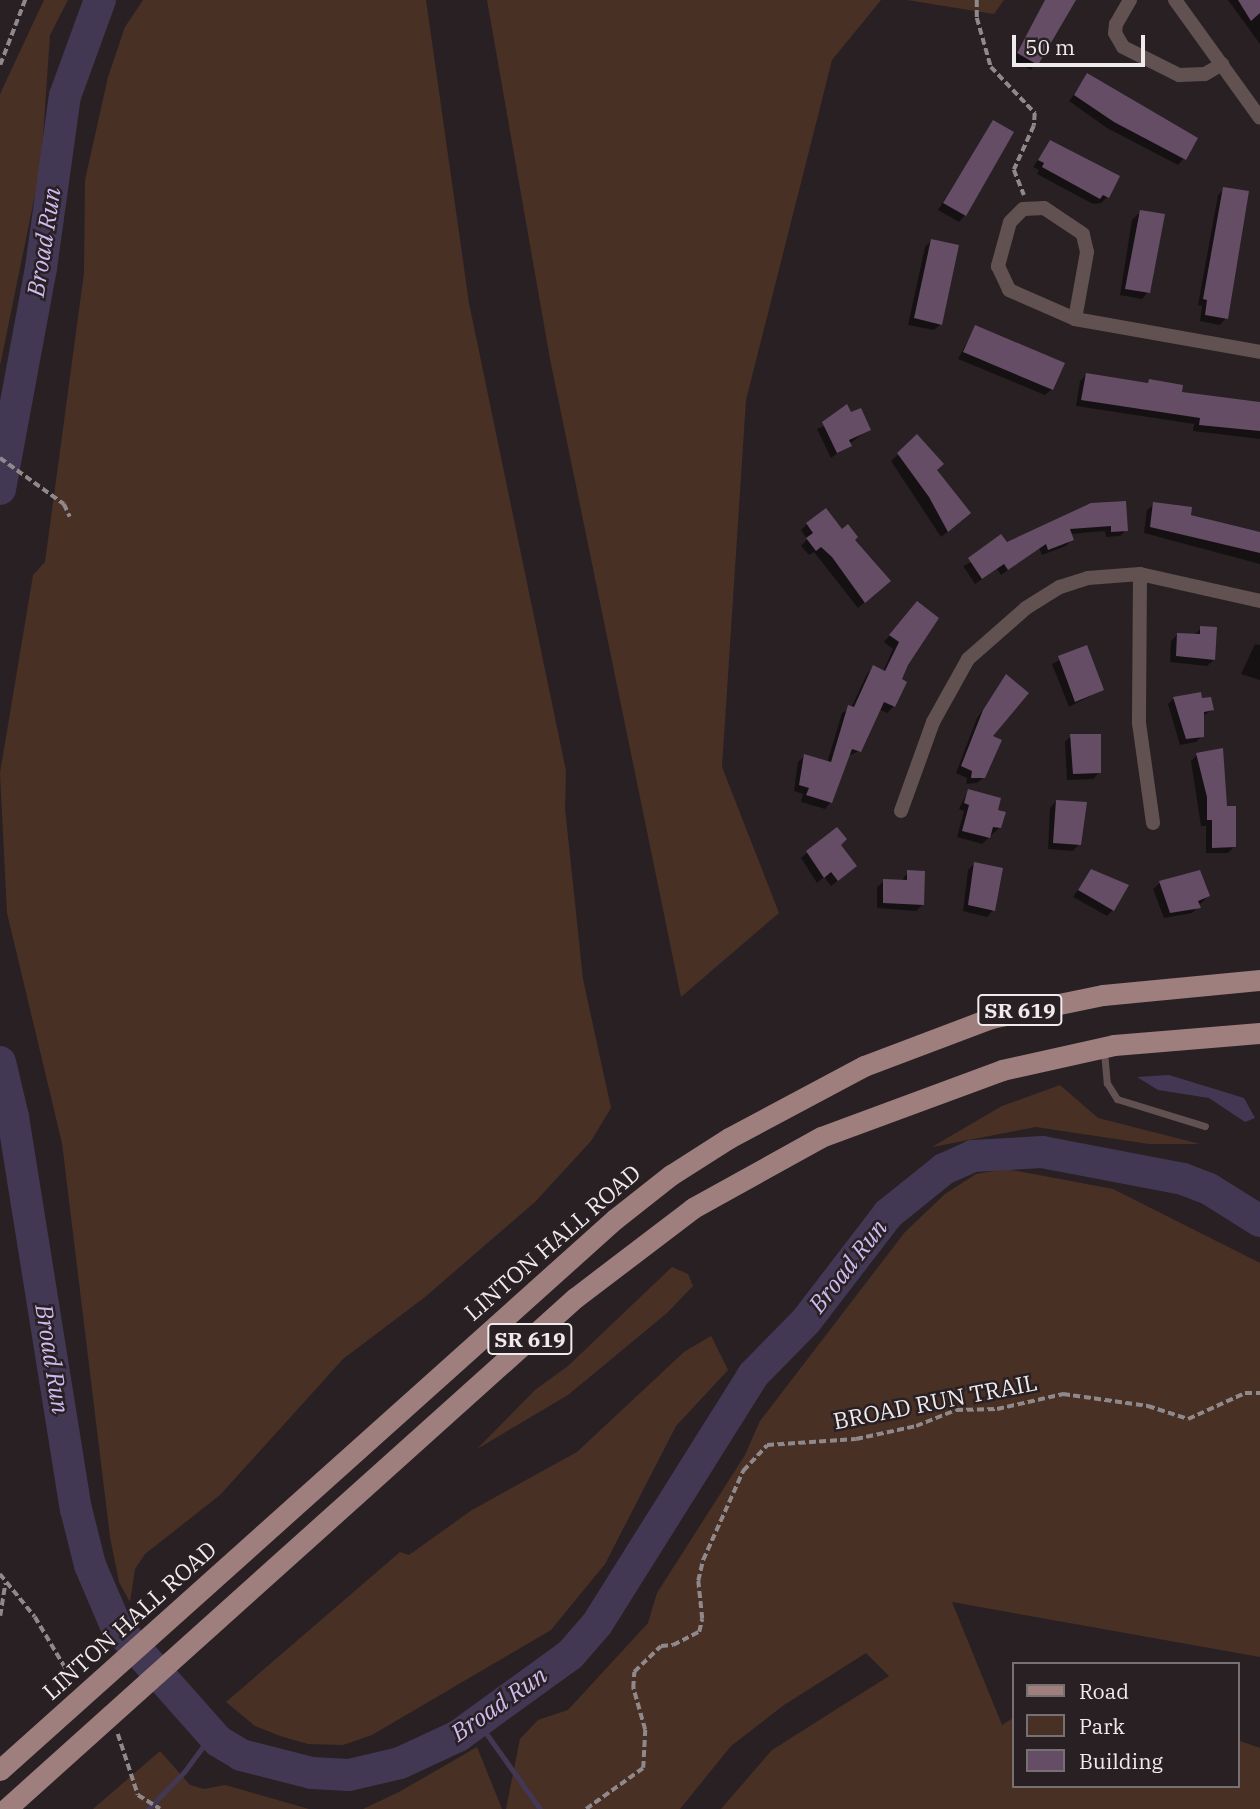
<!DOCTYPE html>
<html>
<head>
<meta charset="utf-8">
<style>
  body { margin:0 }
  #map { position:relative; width:1260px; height:1809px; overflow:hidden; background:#292024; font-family:"IBM Plex Serif",serif }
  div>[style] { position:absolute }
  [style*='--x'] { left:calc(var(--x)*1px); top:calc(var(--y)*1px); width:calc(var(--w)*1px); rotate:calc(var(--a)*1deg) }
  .green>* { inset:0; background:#493025 }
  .water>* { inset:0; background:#423854 }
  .shadow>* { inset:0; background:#0007 }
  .stream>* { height:5px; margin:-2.5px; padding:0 2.5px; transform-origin:2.5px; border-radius:2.5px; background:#423854 }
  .river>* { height:32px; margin:-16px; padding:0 16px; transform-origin:16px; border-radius:16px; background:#423854 }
  .building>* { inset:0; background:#654d65 }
  .path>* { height:3.5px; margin-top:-1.75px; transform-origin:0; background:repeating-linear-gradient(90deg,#90898c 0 7px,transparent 0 10.5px) }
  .lane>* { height:7px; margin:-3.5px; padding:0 3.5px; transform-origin:3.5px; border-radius:3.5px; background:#615151 }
  .street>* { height:14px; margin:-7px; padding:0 7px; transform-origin:7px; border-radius:7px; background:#615151 }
  .primary>* { height:21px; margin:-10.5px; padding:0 10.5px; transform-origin:10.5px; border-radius:10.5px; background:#9f7e7e }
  span { translate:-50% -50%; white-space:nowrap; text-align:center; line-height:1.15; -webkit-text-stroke:5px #292024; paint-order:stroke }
  .shield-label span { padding:2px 5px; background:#292024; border:2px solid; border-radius:5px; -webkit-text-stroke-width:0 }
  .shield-label { font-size:21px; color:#efeaec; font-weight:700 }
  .street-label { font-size:23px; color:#efeaec }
  .water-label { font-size:24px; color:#cfbbf2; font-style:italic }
  .legend { position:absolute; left:1012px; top:1662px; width:228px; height:126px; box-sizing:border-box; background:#292024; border:2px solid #787174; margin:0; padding:9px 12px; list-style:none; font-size:21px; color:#efeaec }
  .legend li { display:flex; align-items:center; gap:14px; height:35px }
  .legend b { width:35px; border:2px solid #787174 }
  .scale { position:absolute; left:1012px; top:35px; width:133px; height:32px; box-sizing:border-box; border:4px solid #efeaec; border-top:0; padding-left:9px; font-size:21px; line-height:24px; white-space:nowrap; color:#efeaec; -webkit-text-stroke:5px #292024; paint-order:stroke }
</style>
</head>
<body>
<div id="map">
  <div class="green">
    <div style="clip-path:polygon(44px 0,68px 0,50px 35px,41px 165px,0 366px,0 94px)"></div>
    <div style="clip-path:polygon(143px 0,426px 0,469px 303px,566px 771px,565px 808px,583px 979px,611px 1108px,591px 1141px,535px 1202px,425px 1297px,343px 1359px,220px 1495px,145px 1554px,135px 1569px,130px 1602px,119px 1582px,110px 1537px,62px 1143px,7px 913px,0 773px,33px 575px,45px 562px,84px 273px,85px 180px,108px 77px,125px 27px)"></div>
    <div style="clip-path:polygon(487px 0,881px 0,832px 60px,746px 400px,722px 767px,779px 913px,681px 997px,550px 359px)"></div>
    <div style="clip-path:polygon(907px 0,1004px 0,994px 14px)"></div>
    <div style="clip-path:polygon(1060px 1085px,1098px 1118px,1200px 1144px,1149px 1144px,1036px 1127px,932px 1147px,1002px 1106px)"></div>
    <div style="clip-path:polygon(1006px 1169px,1113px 1189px,1260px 1263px,1260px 1657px,952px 1602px,1002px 1725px,1013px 1718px,1013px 1786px,1237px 1786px,1237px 1740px,1260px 1748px,1260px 1809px,721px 1809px,772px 1750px,889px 1676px,866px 1653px,784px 1705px,731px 1746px,680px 1809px,506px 1809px,520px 1739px,538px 1720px,568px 1710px,648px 1623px,657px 1593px,745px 1455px,760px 1421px,905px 1232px,945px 1194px,976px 1174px)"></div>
    <div style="clip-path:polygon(672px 1267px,688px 1274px,693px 1286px,667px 1313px,568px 1395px,477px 1449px,535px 1390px,568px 1366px)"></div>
    <div style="clip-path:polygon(711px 1336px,728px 1370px,676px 1426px,605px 1564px,551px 1630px,372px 1735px,343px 1745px,308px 1744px,280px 1736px,255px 1726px,226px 1702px,400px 1552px,409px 1555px,472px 1510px,577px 1452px,684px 1352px)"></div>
    <div style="clip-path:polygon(477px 1747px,502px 1809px,363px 1809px,399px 1792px)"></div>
    <div style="clip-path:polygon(160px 1751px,190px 1785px,204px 1789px,225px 1785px,309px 1809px,93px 1809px)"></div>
  </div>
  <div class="water">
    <div style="clip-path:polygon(1169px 1075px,1244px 1098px,1255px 1118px,1245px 1122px,1209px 1098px,1158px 1090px,1137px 1077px)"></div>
  </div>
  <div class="shadow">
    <div style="clip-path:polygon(1047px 0,1075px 0,1031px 70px,1012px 60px)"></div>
    <div style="clip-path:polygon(1228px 0,1260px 0,1260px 44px)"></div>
    <div style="clip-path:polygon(1087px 76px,1184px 158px,1178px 165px,1107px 128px,1069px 101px)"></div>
    <div style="clip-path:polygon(993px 122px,965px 215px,959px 222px,938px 210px)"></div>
    <div style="clip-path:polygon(1050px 142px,1107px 197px,1101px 203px,1093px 204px,1037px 174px,1039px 170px,1033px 167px)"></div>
    <div style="clip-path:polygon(1224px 189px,1226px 318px,1220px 325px,1200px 321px,1202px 306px,1198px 305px,1218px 195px)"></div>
    <div style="clip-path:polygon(1138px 214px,1163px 216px,1148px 292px,1142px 299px,1120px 295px,1132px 220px)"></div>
    <div style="clip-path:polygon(931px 241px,941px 324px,934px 330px,908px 325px,925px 247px)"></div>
    <div style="clip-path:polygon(975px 327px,1052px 389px,1045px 395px,958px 359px)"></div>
    <div style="clip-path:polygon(1086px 375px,1181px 387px,1180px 393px,1260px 402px,1260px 439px,1193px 431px,1194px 424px,1076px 406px,1080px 381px)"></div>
    <div style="clip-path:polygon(850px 415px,869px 429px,831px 458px,817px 429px)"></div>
    <div style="clip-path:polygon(917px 437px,963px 519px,941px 537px,891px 461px)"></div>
    <div style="clip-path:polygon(1154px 504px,1260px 534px,1260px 564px,1144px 533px,1147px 510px)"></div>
    <div style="clip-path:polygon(1091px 505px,1126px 530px,1120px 536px,1106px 537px,1105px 531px,1070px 534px,1072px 539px,1066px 546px,1042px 555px,1039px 548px,1001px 575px,997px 569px,975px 584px,963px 566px)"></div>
    <div style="clip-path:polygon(807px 524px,841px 531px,853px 540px,882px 587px,858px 608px,814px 552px,809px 555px,801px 546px,807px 539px,801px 530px)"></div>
    <div style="clip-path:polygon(911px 610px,907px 664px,899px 680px,905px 682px,894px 706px,887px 713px,879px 709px,859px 751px,848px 756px,831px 802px,825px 809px,801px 802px,803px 794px,794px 791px,798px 762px,805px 756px,827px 763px,842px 713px,851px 708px,867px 674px,873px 667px,883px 672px,893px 649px,884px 642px)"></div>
    <div style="clip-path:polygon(1201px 628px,1214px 660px,1207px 666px,1170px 662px,1171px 641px,1178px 634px,1194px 635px)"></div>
    <div style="clip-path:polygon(1255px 644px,1260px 645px,1260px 680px,1241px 674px)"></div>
    <div style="clip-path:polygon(1086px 647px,1102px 690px,1069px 707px,1052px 664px)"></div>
    <div style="clip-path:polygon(1006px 676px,984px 777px,977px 783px,966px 784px,967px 778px,956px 773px,977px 718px)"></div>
    <div style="clip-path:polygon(1174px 698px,1200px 700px,1212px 710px,1201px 717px,1202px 736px,1196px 742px,1180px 745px,1168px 704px)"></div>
    <div style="clip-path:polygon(1071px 736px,1099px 773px,1093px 779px,1067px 780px,1065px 742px)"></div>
    <div style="clip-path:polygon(1197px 755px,1226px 808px,1235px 846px,1228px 853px,1206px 853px,1206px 826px,1201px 826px,1191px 761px)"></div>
    <div style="clip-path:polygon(968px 791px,995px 811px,1000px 827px,982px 844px,957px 837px,964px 811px,959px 809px)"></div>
    <div style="clip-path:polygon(1056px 801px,1079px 844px,1073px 851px,1048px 849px,1050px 808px)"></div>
    <div style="clip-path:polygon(839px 845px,849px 872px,831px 886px,824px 877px,817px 883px,801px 858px,808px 852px)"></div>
    <div style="clip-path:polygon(974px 864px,993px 910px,987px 917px,963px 911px,968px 870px)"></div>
    <div style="clip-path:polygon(1091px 871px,1113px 910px,1107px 916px,1073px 897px)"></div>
    <div style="clip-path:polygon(908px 872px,922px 905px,916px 911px,877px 908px,877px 887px,884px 881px,901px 882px)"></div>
    <div style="clip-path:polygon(1160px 883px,1208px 896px,1192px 913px,1164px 918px,1153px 889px)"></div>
  </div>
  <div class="stream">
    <div style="--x:0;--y:468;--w:5;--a:0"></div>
    <div style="--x:478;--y:1722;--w:107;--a:54.5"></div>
    <div style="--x:148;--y:1809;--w:52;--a:-45.8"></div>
    <div style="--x:184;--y:1772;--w:47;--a:-53.6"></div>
  </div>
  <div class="river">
    <div style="--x:0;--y:489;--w:225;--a:-79.5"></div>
    <div style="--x:41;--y:268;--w:174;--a:-82.1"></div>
    <div style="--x:65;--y:96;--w:102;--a:-70"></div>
    <div style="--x:0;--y:1062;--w:57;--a:76.7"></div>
    <div style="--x:13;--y:1117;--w:397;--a:80.9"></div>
    <div style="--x:76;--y:1509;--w:58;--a:76"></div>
    <div style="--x:90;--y:1565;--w:66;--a:66.9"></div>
    <div style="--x:116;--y:1626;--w:154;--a:48.4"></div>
    <div style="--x:218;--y:1741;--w:27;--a:31"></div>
    <div style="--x:241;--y:1755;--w:73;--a:14.2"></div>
    <div style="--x:312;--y:1773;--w:37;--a:3"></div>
    <div style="--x:349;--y:1775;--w:52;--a:-13.2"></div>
    <div style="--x:400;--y:1763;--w:64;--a:-25"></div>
    <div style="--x:458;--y:1736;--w:138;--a:-35.9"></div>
    <div style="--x:570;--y:1655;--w:41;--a:-48.9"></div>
    <div style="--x:597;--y:1624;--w:294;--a:-57.9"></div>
    <div style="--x:753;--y:1375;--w:76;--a:-45.5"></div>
    <div style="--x:806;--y:1321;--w:135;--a:-52.5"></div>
    <div style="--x:888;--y:1214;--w:72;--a:-38.8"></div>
    <div style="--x:944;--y:1169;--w:32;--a:-24"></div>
    <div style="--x:973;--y:1156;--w:69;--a:-3.3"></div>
    <div style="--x:1042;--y:1152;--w:144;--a:10.8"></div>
    <div style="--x:1183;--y:1179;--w:28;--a:21"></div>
    <div style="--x:1209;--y:1189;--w:60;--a:32.1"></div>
  </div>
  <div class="building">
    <div style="clip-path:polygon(1045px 0,1076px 0,1038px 65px,1017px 53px)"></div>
    <div style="clip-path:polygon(1238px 0,1260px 0,1260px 13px,1251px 21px)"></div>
    <div style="clip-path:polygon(1087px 73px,1198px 138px,1186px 160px,1114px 122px,1074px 95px)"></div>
    <div style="clip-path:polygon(993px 120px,1014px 132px,966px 216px,943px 203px)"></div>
    <div style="clip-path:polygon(1050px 140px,1120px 176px,1109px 198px,1103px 195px,1100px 199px,1042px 167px,1044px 163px,1038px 160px)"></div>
    <div style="clip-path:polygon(1223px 187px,1249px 191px,1228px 319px,1205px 315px,1207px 300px,1203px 299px)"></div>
    <div style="clip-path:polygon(1140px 210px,1165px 214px,1150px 293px,1125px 289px)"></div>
    <div style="clip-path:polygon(931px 239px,959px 245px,942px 325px,914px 318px)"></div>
    <div style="clip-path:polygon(975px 325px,1065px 363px,1053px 390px,963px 352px)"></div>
    <div style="clip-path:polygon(1086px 373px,1148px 383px,1149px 379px,1183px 385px,1182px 392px,1260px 402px,1260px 431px,1199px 425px,1200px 418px,1081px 400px)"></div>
    <div style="clip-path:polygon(847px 404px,851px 412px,861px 408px,871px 430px,849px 440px,852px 446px,837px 453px,822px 422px)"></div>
    <div style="clip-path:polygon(917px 434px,944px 464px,937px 470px,971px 513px,948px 532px,929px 497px,897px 453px)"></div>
    <div style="clip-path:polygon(1126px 501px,1128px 531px,1111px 532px,1111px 526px,1070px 529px,1074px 540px,1048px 550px,1046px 544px,1008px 570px,1004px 564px,982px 579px,968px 558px,1001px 534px,1007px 542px,1091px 503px)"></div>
    <div style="clip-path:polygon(1153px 502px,1192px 507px,1191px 515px,1260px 532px,1260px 553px,1150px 527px)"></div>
    <div style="clip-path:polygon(826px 508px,842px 529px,848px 524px,858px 537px,855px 540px,891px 581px,865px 603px,832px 557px,821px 547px,816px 551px,806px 538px,813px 533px,806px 523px)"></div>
    <div style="clip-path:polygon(917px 601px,939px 618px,908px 665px,902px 679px,907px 682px,895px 707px,884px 702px,861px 752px,852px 749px,832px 803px,806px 795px,809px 788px,799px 785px,804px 754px,831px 762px,848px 705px,854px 707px,873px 665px,885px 671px,899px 642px,889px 635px)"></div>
    <div style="clip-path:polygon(1200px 626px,1217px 627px,1215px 660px,1176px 656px,1177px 633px,1200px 634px)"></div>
    <div style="clip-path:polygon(1087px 645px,1104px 690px,1075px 702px,1058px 656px)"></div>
    <div style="clip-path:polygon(1006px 674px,1029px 693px,993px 736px,1002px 740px,985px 778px,971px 778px,972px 771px,961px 766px,983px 710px)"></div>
    <div style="clip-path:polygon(1201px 692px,1202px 698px,1211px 697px,1214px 710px,1204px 712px,1204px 737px,1186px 739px,1173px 697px)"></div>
    <div style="clip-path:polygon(1070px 734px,1101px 734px,1101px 773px,1073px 774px)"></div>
    <div style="clip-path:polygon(1223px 748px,1227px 806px,1236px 806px,1236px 847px,1212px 848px,1212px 820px,1207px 820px,1207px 797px,1196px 753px)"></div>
    <div style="clip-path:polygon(968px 789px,1001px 798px,998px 810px,1006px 812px,1001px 828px,993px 827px,990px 838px,962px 831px,969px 805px,964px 803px)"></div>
    <div style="clip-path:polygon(1056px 800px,1087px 802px,1081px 845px,1053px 843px)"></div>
    <div style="clip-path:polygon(837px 827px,847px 839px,841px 845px,857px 866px,838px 881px,831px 872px,824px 878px,806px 851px)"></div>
    <div style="clip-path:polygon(974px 862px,1003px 868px,995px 911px,968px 905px)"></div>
    <div style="clip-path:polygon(1091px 869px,1129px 885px,1114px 911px,1078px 890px)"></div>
    <div style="clip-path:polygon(907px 870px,925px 871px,924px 905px,883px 903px,883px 879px,907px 880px)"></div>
    <div style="clip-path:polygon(1200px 870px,1210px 896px,1198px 901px,1201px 908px,1170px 913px,1159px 881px)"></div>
  </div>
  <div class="path">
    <div style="--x:977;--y:0;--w:18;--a:90"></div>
    <div style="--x:977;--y:18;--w:51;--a:74.1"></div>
    <div style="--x:991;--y:67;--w:64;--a:46.3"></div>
    <div style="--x:1035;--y:113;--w:13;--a:94"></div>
    <div style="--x:1034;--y:126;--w:48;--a:114.4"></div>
    <div style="--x:1014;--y:170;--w:27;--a:68"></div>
    <div style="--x:0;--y:65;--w:70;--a:-69"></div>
    <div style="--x:0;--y:458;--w:79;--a:35.7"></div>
    <div style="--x:64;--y:504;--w:14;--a:65"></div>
    <div style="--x:0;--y:1574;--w:55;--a:50.9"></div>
    <div style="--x:35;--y:1617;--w:72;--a:59.2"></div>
    <div style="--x:0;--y:1616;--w:33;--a:-81"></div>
    <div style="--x:118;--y:1734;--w:64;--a:71.8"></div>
    <div style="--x:138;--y:1795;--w:26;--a:32"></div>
    <div style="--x:586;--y:1809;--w:70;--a:-35.7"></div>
    <div style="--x:643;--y:1768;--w:38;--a:-87"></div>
    <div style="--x:645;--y:1730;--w:44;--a:-105.9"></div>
    <div style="--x:633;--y:1688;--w:16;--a:-86"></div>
    <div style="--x:634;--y:1672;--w:37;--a:-44"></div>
    <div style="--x:661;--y:1646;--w:12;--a:-5"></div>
    <div style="--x:673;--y:1645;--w:29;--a:-27"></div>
    <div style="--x:699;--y:1632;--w:13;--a:-77"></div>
    <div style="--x:702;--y:1619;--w:38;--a:-96"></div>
    <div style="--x:698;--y:1581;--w:22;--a:-77"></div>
    <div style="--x:703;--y:1560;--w:98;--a:-65.8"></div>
    <div style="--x:743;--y:1471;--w:35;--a:-47"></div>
    <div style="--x:767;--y:1445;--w:89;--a:-3.9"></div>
    <div style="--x:856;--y:1439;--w:61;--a:-12.2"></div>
    <div style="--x:916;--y:1426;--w:43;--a:-21.8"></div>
    <div style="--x:956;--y:1410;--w:41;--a:-1.4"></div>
    <div style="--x:997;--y:1409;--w:68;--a:-12.8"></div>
    <div style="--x:1063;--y:1394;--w:86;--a:8"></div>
    <div style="--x:1148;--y:1406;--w:42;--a:18"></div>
    <div style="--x:1188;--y:1419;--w:63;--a:-24.5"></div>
    <div style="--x:1245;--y:1393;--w:15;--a:0"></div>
  </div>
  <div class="lane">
    <div style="--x:1104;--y:1051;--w:32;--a:85"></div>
    <div style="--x:1107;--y:1083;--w:19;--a:58"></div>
    <div style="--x:1117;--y:1099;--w:92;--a:17.1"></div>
  </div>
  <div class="street">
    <div style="--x:1130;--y:0;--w:28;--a:120"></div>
    <div style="--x:1116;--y:24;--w:9;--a:96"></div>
    <div style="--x:1115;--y:33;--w:16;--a:60"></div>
    <div style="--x:1123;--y:47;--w:63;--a:26.6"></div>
    <div style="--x:1179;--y:75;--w:26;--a:-2"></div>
    <div style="--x:1205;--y:74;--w:20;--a:-30"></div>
    <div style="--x:1175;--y:0;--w:145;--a:54.2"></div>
    <div style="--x:1075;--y:319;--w:68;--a:-79.8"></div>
    <div style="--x:1087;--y:252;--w:18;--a:-103"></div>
    <div style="--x:1083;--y:234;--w:47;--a:-146.3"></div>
    <div style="--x:1044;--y:208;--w:21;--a:177"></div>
    <div style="--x:1023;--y:209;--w:18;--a:135"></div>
    <div style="--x:1010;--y:222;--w:46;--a:105.3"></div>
    <div style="--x:998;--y:266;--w:26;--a:65"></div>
    <div style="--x:1009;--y:290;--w:72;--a:23.7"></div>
    <div style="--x:1075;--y:319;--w:188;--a:10.1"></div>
    <div style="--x:1140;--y:574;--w:149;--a:90.4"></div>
    <div style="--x:1139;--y:723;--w:101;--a:82"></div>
    <div style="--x:901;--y:811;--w:95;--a:-70.2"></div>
    <div style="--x:933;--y:722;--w:72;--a:-60.9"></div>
    <div style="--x:968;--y:659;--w:77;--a:-41.3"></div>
    <div style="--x:1026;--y:608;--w:40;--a:-32"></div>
    <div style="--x:1060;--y:587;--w:29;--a:-18"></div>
    <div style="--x:1088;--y:578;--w:52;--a:-4.4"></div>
    <div style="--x:1140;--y:574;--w:123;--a:12.7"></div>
  </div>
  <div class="primary">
    <div style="--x:0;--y:1770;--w:826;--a:-41.86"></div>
    <div style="--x:615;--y:1219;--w:71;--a:-38.2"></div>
    <div style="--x:671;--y:1175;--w:69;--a:-32.5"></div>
    <div style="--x:729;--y:1138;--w:153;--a:-28.1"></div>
    <div style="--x:864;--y:1066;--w:136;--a:-20.7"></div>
    <div style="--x:991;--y:1018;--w:114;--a:-11.6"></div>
    <div style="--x:1103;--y:995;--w:158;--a:-5.5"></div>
    <div style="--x:6;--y:1809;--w:765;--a:-41.93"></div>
    <div style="--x:575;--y:1298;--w:148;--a:-37.3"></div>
    <div style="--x:693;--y:1208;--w:146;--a:-29"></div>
    <div style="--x:821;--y:1137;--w:193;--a:-20.3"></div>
    <div style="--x:1002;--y:1070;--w:115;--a:-12.6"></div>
    <div style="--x:1114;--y:1045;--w:146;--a:-4.7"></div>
  </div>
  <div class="shield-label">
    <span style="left:1020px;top:1010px">SR 619</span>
    <span style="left:530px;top:1339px">SR 619</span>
  </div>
  <div class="street-label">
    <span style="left:552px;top:1242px;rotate:-41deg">LINTON HALL ROAD</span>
    <span style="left:935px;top:1401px;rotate:-11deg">BROAD RUN TRAIL</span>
    <span style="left:129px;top:1620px;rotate:-42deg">LINTON HALL ROAD</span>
  </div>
  <div class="water-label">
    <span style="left:44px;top:242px;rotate:-81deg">Broad Run</span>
    <span style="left:848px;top:1266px;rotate:-52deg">Broad Run</span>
    <span style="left:52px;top:1359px;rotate:81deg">Broad Run</span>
    <span style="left:499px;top:1704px;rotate:-35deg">Broad Run</span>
  </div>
  <ul class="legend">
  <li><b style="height:9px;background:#9f7e7e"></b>Road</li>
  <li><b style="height:19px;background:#493025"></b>Park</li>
  <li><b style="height:19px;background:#654d65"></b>Building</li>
  </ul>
  <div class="scale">50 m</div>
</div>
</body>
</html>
